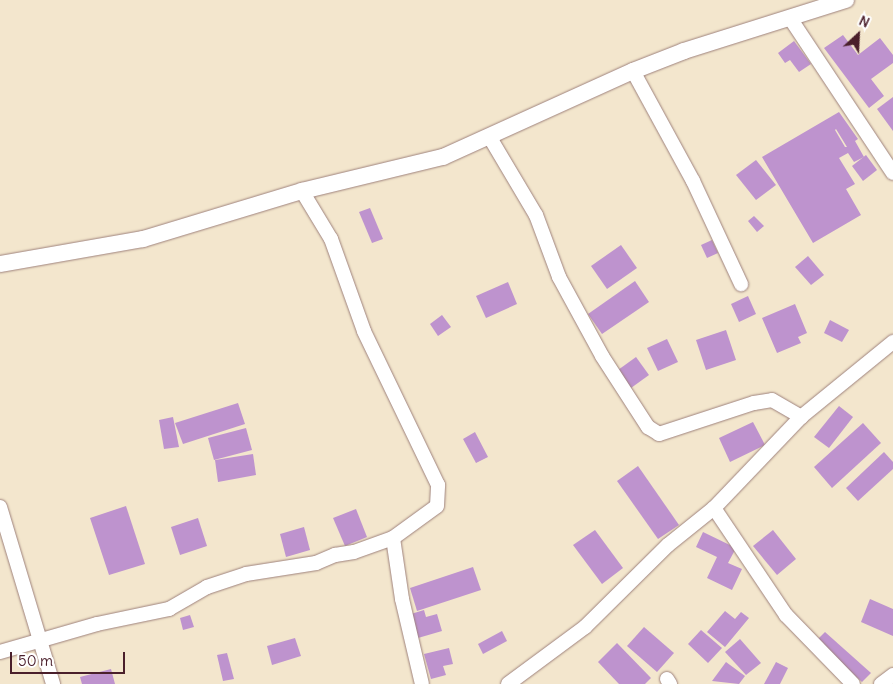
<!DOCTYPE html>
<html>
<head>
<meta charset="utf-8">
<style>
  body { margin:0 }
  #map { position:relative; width:893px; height:684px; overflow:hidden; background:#f3e6cd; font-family:Delius,sans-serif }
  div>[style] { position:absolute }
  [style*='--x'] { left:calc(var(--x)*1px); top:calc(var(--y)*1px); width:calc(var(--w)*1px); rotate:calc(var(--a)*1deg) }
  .building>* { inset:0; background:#be93ce }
  .roads { filter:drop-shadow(0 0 1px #9e827c) drop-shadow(0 0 1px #9e827c) }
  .minor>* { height:14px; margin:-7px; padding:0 7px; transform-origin:7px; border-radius:7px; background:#fff }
  .tertiary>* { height:16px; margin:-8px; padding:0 8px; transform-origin:8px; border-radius:8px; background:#fff }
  span { translate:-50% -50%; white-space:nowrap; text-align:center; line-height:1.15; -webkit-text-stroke:5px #fff; paint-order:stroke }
  .north { position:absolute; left:833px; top:10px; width:50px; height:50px; -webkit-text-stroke:4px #fff; paint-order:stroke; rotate:25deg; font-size:14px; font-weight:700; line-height:20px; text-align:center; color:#4a1f2b }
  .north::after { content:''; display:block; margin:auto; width:18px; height:22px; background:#4a1f2b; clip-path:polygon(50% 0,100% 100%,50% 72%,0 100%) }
  .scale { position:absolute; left:10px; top:652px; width:115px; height:22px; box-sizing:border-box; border:2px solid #4a1f2b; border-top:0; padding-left:6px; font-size:15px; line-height:18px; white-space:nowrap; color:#4a1f2b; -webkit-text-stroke:4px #fff; paint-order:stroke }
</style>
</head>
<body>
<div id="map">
  <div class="building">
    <div style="clip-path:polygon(843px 35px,858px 55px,880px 38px,893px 55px,893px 63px,871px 79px,884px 96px,869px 108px,824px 48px)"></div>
    <div style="clip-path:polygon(794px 41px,811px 64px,799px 72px,790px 60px,785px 63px,778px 53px)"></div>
    <div style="clip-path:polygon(893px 97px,893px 131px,877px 109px)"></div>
    <div style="clip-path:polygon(evenodd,839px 112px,858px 139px,855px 141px,864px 157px,854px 162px,848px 153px,839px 158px,855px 184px,846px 189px,861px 215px,813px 243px,762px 157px,839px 112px,836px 129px,847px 147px,845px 147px,835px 130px,836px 129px)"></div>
    <div style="clip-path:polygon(866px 155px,877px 170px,863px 181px,852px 166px)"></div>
    <div style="clip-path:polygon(756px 160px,776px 185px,756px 200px,736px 175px)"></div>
    <div style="clip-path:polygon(370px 208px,383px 239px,372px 243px,359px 212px)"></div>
    <div style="clip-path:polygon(754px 216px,764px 226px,757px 232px,748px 221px)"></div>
    <div style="clip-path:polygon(712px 240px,718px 253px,707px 258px,701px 245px)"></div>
    <div style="clip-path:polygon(621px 245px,637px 268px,607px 289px,591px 266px)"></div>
    <div style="clip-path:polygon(808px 256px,824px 275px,811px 285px,795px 267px)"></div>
    <div style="clip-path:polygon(635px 281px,649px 302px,602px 334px,588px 314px)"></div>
    <div style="clip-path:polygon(508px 282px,517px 304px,486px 318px,476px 296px)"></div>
    <div style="clip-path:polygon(748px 296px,756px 314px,739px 322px,731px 304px)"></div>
    <div style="clip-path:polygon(795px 304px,807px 333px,798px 337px,801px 343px,777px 353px,762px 318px)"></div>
    <div style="clip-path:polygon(442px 315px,451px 327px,438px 336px,430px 324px)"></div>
    <div style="clip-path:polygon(830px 320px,849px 330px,842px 342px,824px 333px)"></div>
    <div style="clip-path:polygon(726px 330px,736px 360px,706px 370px,696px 340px)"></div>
    <div style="clip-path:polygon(667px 339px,678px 362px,658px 371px,647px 348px)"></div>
    <div style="clip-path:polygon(636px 357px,649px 375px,631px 388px,618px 370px)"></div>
    <div style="clip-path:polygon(238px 403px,245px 424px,183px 444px,175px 423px)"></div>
    <div style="clip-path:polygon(839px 406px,853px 417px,829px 448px,814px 437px)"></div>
    <div style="clip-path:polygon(173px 417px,179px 447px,164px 449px,159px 420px)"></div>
    <div style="clip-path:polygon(753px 422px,765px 445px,730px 462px,719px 438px)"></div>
    <div style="clip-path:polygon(863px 423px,881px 443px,832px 488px,814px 467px)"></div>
    <div style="clip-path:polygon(246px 428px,252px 450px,214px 460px,208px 438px)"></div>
    <div style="clip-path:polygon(475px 432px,488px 457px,476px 463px,463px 439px)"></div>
    <div style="clip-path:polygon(884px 452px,893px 462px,893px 469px,858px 501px,846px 488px)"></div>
    <div style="clip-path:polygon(253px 454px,256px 475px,218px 482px,215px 460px)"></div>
    <div style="clip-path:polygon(638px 466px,679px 525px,658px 539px,617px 481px)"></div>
    <div style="clip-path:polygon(126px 506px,145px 564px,109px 575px,90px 518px)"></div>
    <div style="clip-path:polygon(356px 509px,367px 537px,345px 546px,333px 518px)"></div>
    <div style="clip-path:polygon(198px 518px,207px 546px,180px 555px,171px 527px)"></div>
    <div style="clip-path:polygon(304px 527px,310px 550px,286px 557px,280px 534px)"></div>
    <div style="clip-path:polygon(595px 530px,623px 568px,602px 584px,573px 545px)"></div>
    <div style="clip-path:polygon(773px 530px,796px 559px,777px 575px,753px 546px)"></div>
    <div style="clip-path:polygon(703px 532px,736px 548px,728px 563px,742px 569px,732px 590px,707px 578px,717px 557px,696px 547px)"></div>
    <div style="clip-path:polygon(473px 567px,481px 590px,417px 611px,410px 588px)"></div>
    <div style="clip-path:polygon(870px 599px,893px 609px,893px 636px,861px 622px)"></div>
    <div style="clip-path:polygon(424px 610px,426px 617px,437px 614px,442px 631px,418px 638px,411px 614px)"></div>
    <div style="clip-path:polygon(725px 611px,735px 619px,741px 612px,749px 618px,725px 647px,707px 632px)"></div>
    <div style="clip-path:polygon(190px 615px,194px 627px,183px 630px,180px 618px)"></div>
    <div style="clip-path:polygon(644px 627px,674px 653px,657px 672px,627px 646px)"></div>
    <div style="clip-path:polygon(701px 630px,722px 648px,708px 663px,688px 644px)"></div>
    <div style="clip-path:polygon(502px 631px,507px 641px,483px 654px,478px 644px)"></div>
    <div style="clip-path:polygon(825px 632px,871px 673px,862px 682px,816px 641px)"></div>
    <div style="clip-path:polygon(295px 638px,301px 656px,272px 665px,267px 646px)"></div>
    <div style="clip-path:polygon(740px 639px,761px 663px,746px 675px,725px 652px)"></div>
    <div style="clip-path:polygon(617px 643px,651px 678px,645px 684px,619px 684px,598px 662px)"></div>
    <div style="clip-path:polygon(449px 648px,453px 664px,443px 666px,446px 675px,431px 679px,424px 654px)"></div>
    <div style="clip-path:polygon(227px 653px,234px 679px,223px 681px,217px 655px)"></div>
    <div style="clip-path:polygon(726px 662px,745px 676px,739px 684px,712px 681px)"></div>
    <div style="clip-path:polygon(776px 662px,788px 668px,780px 684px,764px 684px)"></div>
    <div style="clip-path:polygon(111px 669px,115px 684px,82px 684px,80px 677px)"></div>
  </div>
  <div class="roads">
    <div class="minor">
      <div style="--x:790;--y:18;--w:186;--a:56.4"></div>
      <div style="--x:633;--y:71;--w:125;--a:61.4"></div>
      <div style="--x:693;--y:181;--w:114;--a:65"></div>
      <div style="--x:489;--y:136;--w:92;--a:59.3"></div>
      <div style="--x:536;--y:215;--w:66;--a:69.6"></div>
      <div style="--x:559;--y:277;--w:90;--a:61.4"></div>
      <div style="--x:602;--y:356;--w:85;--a:57.1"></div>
      <div style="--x:648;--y:427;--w:13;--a:32"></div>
      <div style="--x:659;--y:434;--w:100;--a:-18.1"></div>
      <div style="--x:754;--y:403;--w:18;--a:-9"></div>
      <div style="--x:772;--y:400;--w:34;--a:30"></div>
      <div style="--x:0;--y:507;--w:185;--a:73.3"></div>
      <div style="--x:714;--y:508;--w:129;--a:56.1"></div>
      <div style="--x:786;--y:615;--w:96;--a:45.8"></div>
      <div style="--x:393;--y:538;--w:62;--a:81.6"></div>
      <div style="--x:402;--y:599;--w:87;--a:76.8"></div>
      <div style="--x:0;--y:652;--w:101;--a:-16.1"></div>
      <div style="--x:97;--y:624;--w:74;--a:-11.8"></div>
      <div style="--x:169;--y:609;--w:44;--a:-30.1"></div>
      <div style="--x:207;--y:587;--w:41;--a:-18.4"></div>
      <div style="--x:246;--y:574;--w:71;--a:-8.9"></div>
      <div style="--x:316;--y:563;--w:21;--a:-23"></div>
      <div style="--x:335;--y:555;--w:19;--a:-9"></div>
      <div style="--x:354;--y:552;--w:41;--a:-19.7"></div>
      <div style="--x:393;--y:538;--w:54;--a:-36"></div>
      <div style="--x:437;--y:506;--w:21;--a:-87"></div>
      <div style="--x:438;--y:485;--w:171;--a:-115.7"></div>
      <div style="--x:364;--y:331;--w:98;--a:-109.7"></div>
      <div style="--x:331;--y:239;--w:56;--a:-121.1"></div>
      <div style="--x:667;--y:679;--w:6;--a:59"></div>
      <div style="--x:508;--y:684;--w:96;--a:-36.5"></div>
      <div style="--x:585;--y:627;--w:117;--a:-44.7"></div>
      <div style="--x:668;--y:545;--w:59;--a:-38.8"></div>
      <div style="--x:714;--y:508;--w:126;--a:-46.3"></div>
      <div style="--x:801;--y:417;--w:119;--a:-39.2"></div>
      <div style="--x:881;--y:684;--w:15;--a:-37"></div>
    </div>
    <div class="tertiary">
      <div style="--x:0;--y:264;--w:145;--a:-9.9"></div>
      <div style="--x:143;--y:239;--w:166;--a:-16.8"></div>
      <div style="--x:302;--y:191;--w:145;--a:-13.6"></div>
      <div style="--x:443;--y:157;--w:209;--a:-24.4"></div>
      <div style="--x:633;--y:71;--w:55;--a:-21.4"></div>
      <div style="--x:684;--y:51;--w:170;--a:-17.5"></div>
    </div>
  </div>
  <div class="north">N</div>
  <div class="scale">50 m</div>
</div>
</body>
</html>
